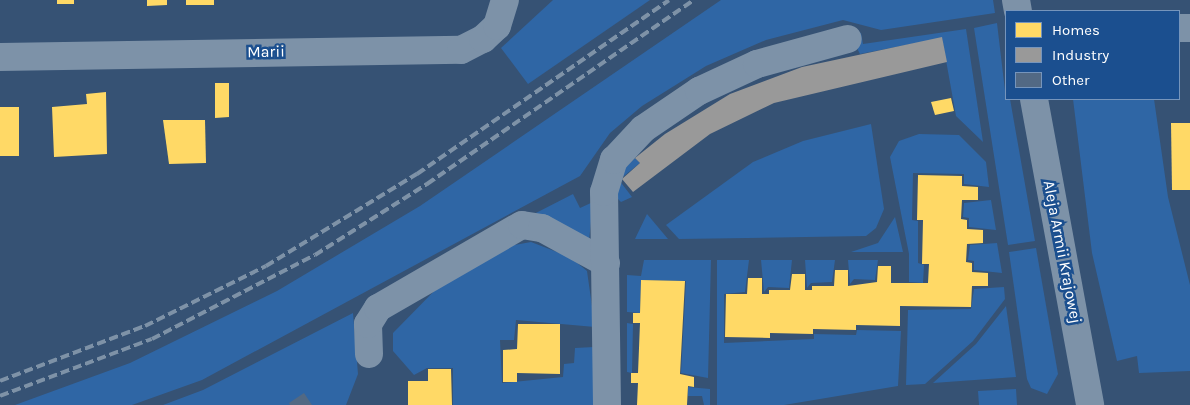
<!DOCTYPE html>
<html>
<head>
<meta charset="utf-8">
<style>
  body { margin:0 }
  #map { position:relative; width:1190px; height:405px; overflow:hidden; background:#365274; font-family:Karla,sans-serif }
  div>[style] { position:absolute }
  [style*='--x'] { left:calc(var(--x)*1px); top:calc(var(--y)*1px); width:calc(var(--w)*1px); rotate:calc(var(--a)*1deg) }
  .green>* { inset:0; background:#2f66a5 }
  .homes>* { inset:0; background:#ffd966 }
  .industry>* { inset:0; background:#999 }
  .building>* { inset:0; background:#526984 }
  .minor>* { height:28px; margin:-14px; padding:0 14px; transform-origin:14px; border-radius:14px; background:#7d92a8 }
  .rail>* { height:4px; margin-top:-2px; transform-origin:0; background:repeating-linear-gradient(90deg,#7e92a7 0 9px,transparent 0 13px) }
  span { translate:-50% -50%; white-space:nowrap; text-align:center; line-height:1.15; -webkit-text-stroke:5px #1b4f8f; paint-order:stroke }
  .street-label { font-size:16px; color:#fff }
  .legend { position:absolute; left:1005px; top:10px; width:175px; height:90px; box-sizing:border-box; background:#1b4f8f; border:1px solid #7695bc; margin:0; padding:6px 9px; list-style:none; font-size:15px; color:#fff }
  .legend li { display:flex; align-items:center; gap:10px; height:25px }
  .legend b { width:25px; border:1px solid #7695bc }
</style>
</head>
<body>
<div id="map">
  <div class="green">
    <div style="clip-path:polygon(553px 0,650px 0,528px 84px,501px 48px)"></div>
    <div style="clip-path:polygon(721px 0,993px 0,995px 13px,881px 30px,843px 20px,766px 40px,706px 66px,642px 106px,610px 133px,580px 176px,202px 380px,132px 405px,15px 405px,130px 363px,277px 291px,420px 206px)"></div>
    <div style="clip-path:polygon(997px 23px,1006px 99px,1010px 99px,1035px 241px,1008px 245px,974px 28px)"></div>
    <div style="clip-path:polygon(847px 29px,861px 33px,863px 44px,966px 29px,983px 142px,956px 116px,942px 38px,860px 54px)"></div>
    <div style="clip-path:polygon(1073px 99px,1154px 99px,1168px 197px,1190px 285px,1190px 371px,1139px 373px,1137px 356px,1117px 361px,1092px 253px)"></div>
    <div style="clip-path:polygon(871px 124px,884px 209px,876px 228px,866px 236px,679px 239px,666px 225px,753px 162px,803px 141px)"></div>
    <div style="clip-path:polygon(919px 134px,959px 135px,986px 162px,989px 187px,964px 184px,964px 174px,913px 173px,912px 220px,918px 221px,918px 263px,924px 265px,923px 283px,909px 282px,909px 254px,890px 157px,899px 141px)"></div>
    <div style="clip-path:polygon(635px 158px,640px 163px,619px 180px,632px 197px,621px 202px,617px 198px,617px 176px)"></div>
    <div style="clip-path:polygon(573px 194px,580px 208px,593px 202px,589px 241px,530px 216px)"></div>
    <div style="clip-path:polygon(991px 200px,996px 230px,969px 227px,969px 218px,963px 217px,964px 203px)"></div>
    <div style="clip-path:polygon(647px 214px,668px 239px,635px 239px)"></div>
    <div style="clip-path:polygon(895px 217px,903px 252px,851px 252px,878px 243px)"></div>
    <div style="clip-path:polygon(531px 242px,570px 257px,587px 271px,595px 327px,516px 320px,514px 340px,500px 340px,502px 383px,563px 377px,564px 364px,574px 363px,575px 348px,594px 347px,595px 405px,453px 405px,453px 368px,427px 368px,414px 375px,393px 351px,393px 333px,442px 283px,509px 246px)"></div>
    <div style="clip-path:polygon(997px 243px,1002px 273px,974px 270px,974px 261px,968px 260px,970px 245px)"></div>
    <div style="clip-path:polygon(1036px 248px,1058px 374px,1047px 394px,1031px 388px,1027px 379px,1009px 252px)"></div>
    <div style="clip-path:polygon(644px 260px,711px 260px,708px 378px,681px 373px,686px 281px,641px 280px,640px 313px,627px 312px,627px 275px,641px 276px)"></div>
    <div style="clip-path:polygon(717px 260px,749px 260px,745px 292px,724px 294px,724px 343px,814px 339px,814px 334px,856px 335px,857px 330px,901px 331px,898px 386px,784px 405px,717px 405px)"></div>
    <div style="clip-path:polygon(761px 260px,792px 260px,789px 288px,768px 287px,764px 292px)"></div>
    <div style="clip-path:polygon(805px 260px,835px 260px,832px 282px,811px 283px,807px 288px)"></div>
    <div style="clip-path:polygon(848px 260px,878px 260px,875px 280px,854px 279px,850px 284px)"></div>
    <div style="clip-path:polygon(1004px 287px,1005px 299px,973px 341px,925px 384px,906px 385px,908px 310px,971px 309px,974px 289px)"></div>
    <div style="clip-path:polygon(1006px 306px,1016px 377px,933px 383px,976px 344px)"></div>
    <div style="clip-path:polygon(353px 313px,358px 374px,346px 405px,163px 405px,203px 390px)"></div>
    <div style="clip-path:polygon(627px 323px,633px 324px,632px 373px,627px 372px)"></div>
    <div style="clip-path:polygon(688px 387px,710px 389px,710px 405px,704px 405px,702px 396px,688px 396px)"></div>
    <div style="clip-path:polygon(1016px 389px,1017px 405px,979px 405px,978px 391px)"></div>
  </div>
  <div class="homes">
    <div style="clip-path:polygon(57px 0,74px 0,74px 4px,57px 4px)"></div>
    <div style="clip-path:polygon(147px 0,167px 0,167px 5px,147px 6px)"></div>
    <div style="clip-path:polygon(186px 0,214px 0,214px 5px,186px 5px)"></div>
    <div style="clip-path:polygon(215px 83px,229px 83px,229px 117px,215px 118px)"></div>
    <div style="clip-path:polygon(106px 92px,107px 154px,54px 157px,52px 107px,87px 104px,86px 94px)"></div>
    <div style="clip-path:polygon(951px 98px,954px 111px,935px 115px,931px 102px)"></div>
    <div style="clip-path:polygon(0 107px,19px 107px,19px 156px,0 156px)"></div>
    <div style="clip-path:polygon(163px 120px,205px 120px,206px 163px,169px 164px)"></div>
    <div style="clip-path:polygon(1171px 123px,1190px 123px,1190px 190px,1172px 190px)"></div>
    <div style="clip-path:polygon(918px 175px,962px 176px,962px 186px,978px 187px,978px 200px,962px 200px,961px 219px,967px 220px,967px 229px,983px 230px,983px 243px,967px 244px,966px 262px,972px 263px,972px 272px,988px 273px,988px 286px,972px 286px,971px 307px,900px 306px,900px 326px,856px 325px,856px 330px,813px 329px,813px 334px,770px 333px,770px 338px,725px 337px,726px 294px,747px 294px,748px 278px,762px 278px,762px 294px,769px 294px,769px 290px,790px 290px,792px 274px,805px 274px,805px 290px,812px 290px,812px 286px,834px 286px,835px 270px,848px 270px,848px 286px,877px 282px,878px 266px,891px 266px,891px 283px,928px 283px,929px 264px,922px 264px,923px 220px,917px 220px)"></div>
    <div style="clip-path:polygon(641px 280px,685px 281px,680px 374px,694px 377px,694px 387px,688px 386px,687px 405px,637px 405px,638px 383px,631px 383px,631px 373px,638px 373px,640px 323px,633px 323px,633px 313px,640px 313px)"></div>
    <div style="clip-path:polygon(518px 324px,560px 324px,560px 374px,517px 373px,517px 382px,503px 382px,503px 350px,517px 349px)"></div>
    <div style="clip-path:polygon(428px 369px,451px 369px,452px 405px,408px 405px,408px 381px,428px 381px)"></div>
  </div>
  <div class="industry">
    <div style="clip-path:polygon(942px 37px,947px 62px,774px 103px,710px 134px,633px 192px,622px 179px,640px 163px,635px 158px,665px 134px,730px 94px,802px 67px)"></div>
  </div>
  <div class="building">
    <div style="clip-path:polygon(304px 393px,312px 405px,290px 405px,289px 403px)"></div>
  </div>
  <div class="minor">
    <div style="--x:1016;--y:0;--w:11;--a:80"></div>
    <div style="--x:1179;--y:28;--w:11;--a:0"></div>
    <div style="--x:0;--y:57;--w:461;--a:-0.9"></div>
    <div style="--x:461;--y:50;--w:25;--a:-27"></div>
    <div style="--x:483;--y:39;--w:19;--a:-43"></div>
    <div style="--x:497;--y:26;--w:27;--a:-73"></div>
    <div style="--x:1034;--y:99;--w:311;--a:79.6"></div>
    <div style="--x:369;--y:354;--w:30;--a:-92"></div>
    <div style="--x:368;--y:324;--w:19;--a:-58"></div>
    <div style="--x:378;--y:308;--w:166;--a:-30"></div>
    <div style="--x:522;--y:225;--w:20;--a:9"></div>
    <div style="--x:542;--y:228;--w:73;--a:28.7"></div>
    <div style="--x:607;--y:405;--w:213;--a:-90.8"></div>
    <div style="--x:604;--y:192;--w:34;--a:-73"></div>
    <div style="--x:614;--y:160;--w:42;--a:-46.9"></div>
    <div style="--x:643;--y:129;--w:68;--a:-34.2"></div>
    <div style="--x:699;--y:91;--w:64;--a:-25"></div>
    <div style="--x:757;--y:64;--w:94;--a:-15.4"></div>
  </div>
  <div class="rail">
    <div style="--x:0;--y:381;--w:155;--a:-20.8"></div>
    <div style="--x:145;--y:326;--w:135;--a:-26.4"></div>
    <div style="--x:266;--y:266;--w:177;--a:-31.4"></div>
    <div style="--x:417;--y:174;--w:306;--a:-34.6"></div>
    <div style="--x:0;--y:396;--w:162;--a:-20.6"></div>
    <div style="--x:152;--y:339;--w:183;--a:-27.3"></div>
    <div style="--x:315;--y:255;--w:133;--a:-32.4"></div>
    <div style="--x:427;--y:184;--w:324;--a:-34.6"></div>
  </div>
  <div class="street-label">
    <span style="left:266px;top:52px;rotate:-1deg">Marii</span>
    <span style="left:1062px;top:252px;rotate:79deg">Aleja Armii Krajowej</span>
  </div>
  <ul class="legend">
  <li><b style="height:14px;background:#ffd966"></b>Homes</li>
  <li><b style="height:14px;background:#999"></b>Industry</li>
  <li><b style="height:14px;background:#526984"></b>Other</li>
  </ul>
</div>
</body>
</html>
